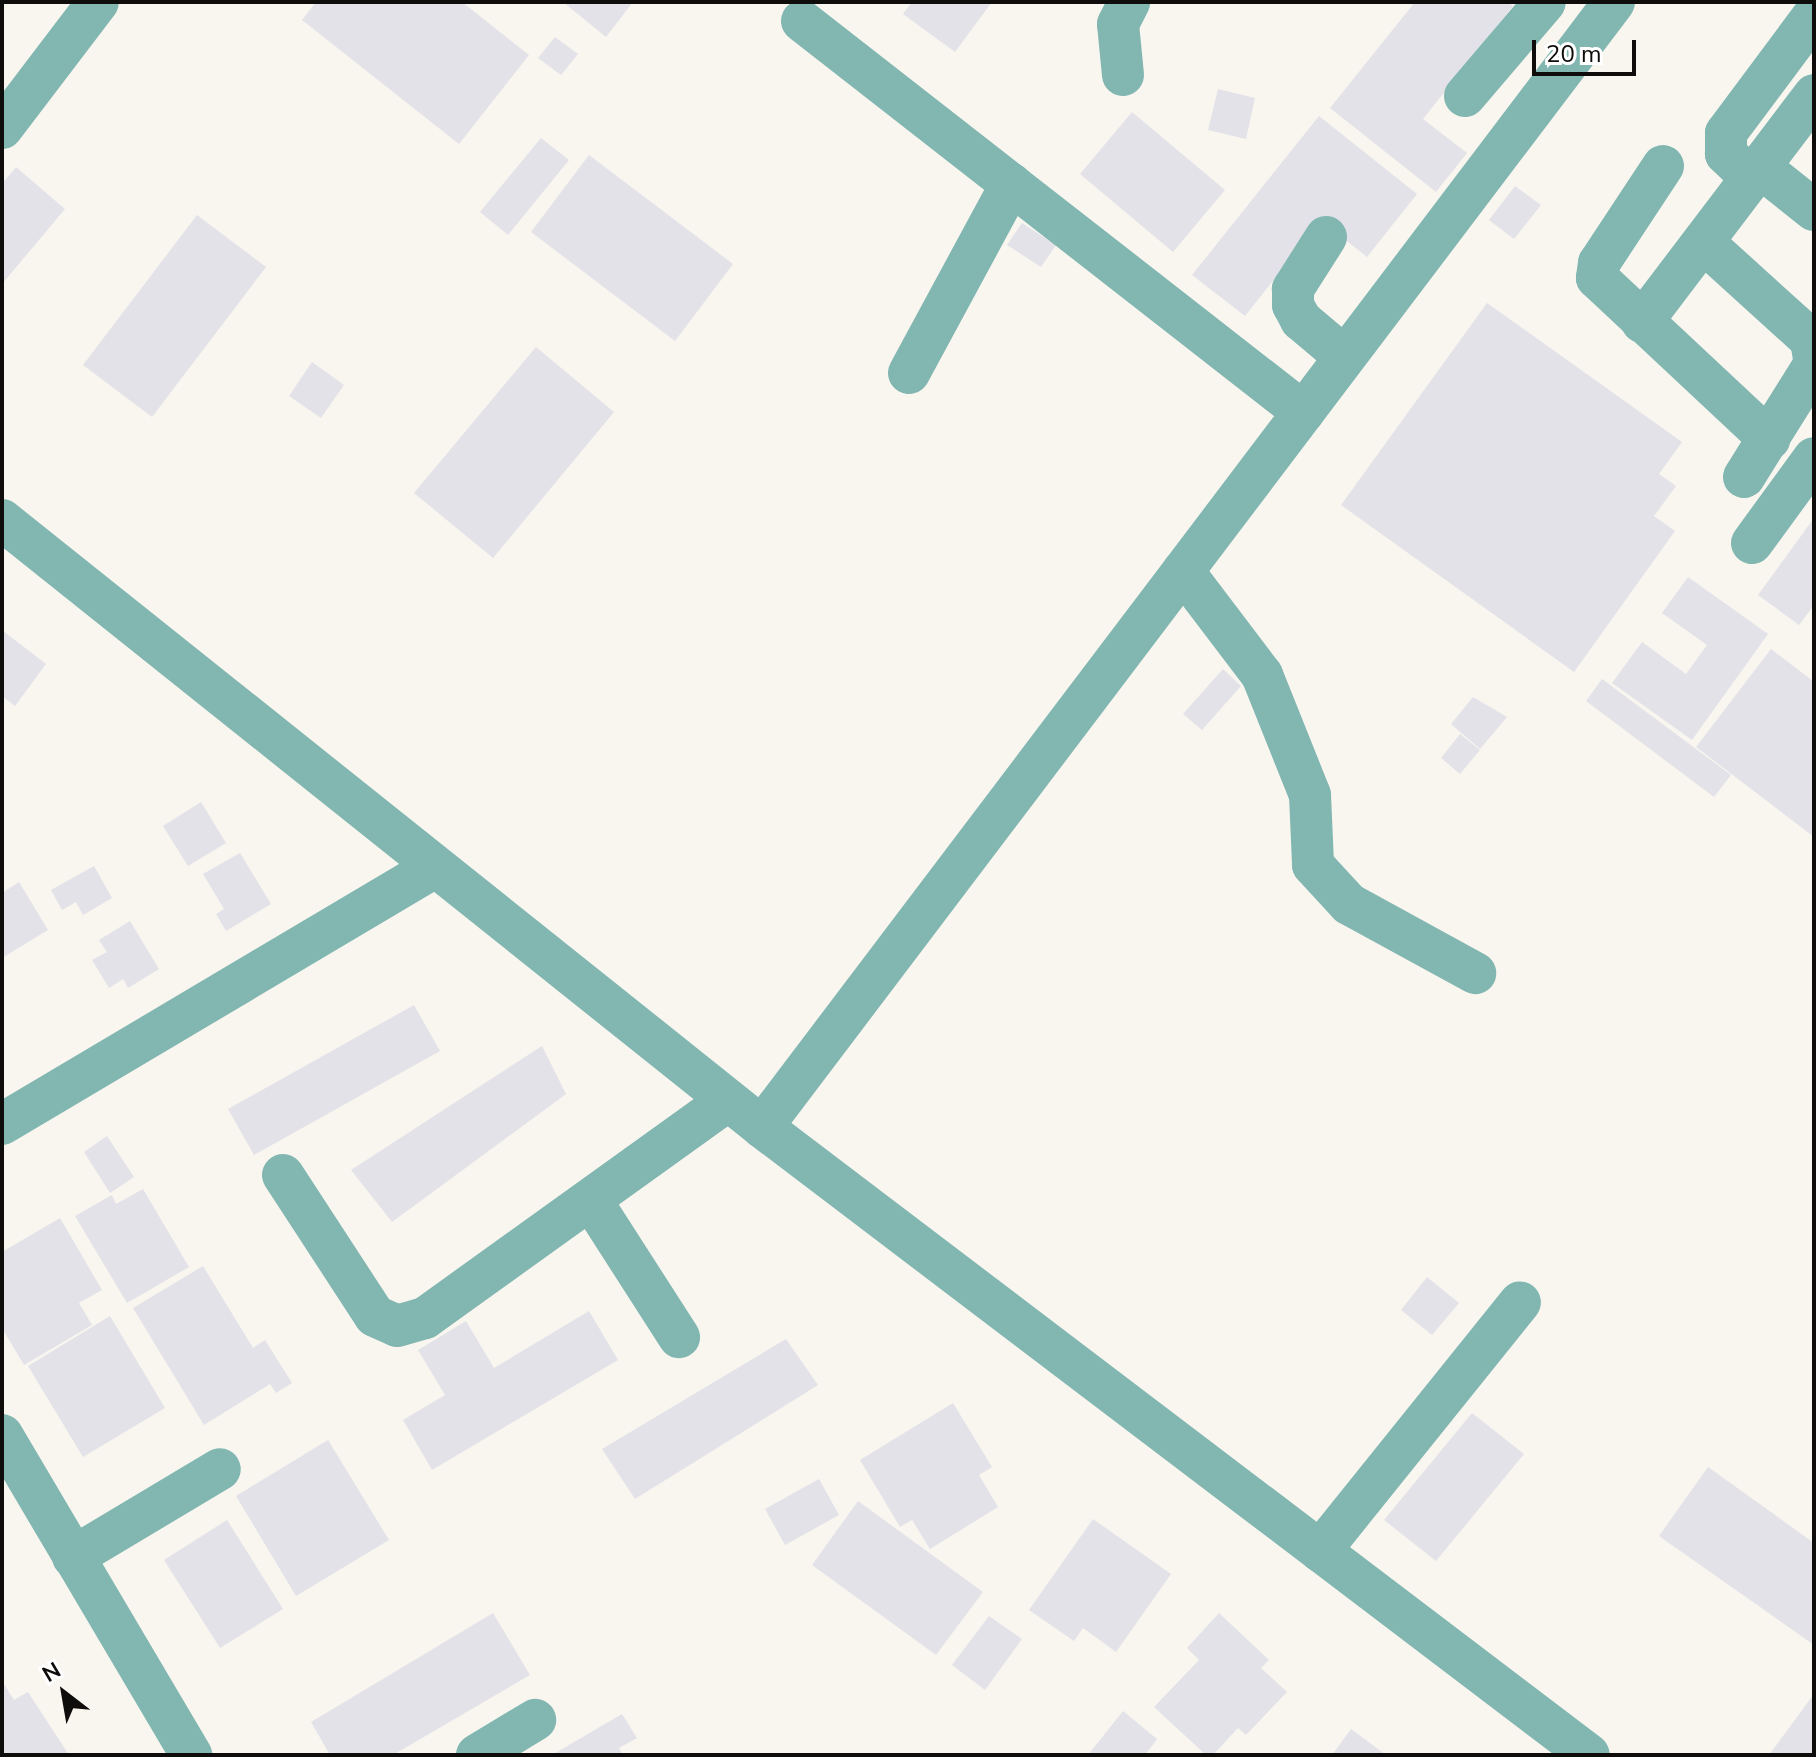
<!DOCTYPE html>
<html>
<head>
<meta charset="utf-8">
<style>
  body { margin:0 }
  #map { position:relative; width:1816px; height:1757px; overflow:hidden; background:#f9f6f0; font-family:"Nunito Sans",sans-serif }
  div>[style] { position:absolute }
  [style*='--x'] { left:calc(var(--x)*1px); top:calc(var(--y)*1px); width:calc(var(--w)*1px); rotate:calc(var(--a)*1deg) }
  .building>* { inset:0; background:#e2e2e8 }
  .minor>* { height:42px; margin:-21px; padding:0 21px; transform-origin:21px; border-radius:21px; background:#82b6b1 }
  span { translate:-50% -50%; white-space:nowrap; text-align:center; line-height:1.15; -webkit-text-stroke:6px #fff; paint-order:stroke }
  .frame { position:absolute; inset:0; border:4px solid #0e0d0b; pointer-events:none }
  .north { position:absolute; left:24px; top:1653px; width:80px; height:80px; -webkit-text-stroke:6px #fff; paint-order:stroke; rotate:329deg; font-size:22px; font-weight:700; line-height:32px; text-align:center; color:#0e0d0b }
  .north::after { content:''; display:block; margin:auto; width:28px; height:36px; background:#0e0d0b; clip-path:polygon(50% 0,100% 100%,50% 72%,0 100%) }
  .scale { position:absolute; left:1532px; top:40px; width:104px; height:36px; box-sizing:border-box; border:4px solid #0e0d0b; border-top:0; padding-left:10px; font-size:24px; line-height:28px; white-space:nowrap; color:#0e0d0b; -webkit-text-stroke:6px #fff; paint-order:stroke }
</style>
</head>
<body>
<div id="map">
  <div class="building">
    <div style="clip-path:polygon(316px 2px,462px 2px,529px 55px,459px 144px,302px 20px)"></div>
    <div style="clip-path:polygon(563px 2px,633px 2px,606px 37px)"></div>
    <div style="clip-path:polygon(912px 2px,992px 2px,955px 52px,903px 14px)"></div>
    <div style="clip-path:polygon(1415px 2px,1507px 2px,1513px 6px,1423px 119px,1467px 153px,1436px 192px,1330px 108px)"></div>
    <div style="clip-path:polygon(555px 37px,578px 54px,561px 75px,538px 58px)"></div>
    <div style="clip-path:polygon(1218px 89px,1255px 98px,1246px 139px,1208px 130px)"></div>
    <div style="clip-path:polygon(1132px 112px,1225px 190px,1173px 252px,1080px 174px)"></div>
    <div style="clip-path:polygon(1319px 116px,1417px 194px,1367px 257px,1321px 220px,1245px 316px,1192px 275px)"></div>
    <div style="clip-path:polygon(541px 138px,569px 160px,508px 235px,480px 212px)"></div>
    <div style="clip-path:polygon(589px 155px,733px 264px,675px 341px,531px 232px)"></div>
    <div style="clip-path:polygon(16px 167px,65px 209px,2px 284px,2px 184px)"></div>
    <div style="clip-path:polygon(1515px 186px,1541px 205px,1514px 239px,1489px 220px)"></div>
    <div style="clip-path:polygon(197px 215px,266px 267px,152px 417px,83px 365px)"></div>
    <div style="clip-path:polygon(1022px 223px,1056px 245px,1041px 267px,1007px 245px)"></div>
    <div style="clip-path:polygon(1487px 303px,1682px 442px,1659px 474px,1676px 486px,1654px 516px,1675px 531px,1574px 672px,1341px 505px)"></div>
    <div style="clip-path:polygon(536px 347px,614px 412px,493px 558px,414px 493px)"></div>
    <div style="clip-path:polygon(312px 362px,344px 385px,321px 418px,289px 396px)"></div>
    <div style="clip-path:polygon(1814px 518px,1814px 605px,1799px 625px,1758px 595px)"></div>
    <div style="clip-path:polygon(1688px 577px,1768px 634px,1692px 740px,1612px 683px,1642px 642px,1686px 674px,1707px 645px,1662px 613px)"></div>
    <div style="clip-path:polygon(2px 630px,46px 664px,15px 706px,2px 696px)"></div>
    <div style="clip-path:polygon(1771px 649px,1814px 682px,1814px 837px,1696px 747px)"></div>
    <div style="clip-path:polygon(1223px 669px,1241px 686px,1202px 730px,1183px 714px)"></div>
    <div style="clip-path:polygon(1602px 679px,1731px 775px,1714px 797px,1586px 701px)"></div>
    <div style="clip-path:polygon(1473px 697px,1507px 717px,1480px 749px,1451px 724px)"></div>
    <div style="clip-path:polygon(1460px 734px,1480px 750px,1460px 774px,1441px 758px)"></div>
    <div style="clip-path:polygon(201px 802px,226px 843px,188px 866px,163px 826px)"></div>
    <div style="clip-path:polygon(240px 853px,271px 904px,226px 931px,216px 914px,224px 909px,203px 874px)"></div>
    <div style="clip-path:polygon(94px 866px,112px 898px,83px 915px,76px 902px,62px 910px,51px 890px)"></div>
    <div style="clip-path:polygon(19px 882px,48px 930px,2px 958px,2px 893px)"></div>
    <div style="clip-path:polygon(130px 921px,159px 969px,128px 988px,123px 979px,109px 988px,92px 960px,107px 952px,99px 940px)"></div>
    <div style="clip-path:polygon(414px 1005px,440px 1051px,254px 1155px,228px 1109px)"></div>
    <div style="clip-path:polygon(542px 1046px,566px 1094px,392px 1222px,351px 1170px)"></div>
    <div style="clip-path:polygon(107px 1136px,134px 1177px,110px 1193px,84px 1152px)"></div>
    <div style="clip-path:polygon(143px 1189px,189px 1267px,127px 1303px,75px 1216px,112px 1195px,116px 1204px)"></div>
    <div style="clip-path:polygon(60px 1218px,102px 1290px,79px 1303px,92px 1325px,24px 1365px,2px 1328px,2px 1252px)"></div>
    <div style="clip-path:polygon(203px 1266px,253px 1348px,265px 1340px,292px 1383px,276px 1393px,270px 1384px,204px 1425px,133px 1308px)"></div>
    <div style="clip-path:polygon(1427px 1277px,1459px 1303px,1432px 1335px,1401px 1310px)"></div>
    <div style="clip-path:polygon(589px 1311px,618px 1360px,432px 1470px,403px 1420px,445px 1395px,418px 1350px,466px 1321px,494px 1368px)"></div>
    <div style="clip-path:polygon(110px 1316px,165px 1408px,83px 1457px,28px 1366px)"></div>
    <div style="clip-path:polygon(786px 1339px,818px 1385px,635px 1499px,602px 1449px)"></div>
    <div style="clip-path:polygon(953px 1403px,992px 1467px,979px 1475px,998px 1507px,930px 1549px,912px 1520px,900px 1527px,860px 1460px)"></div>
    <div style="clip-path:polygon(1472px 1413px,1524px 1454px,1436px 1561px,1384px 1520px)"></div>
    <div style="clip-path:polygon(328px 1440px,389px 1540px,296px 1596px,236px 1496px)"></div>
    <div style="clip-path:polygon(1708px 1467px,1814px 1543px,1814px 1645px,1659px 1536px)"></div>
    <div style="clip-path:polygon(819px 1479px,839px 1515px,785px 1545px,765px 1509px)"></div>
    <div style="clip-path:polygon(858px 1501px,983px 1592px,936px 1655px,812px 1565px)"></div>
    <div style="clip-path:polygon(1093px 1519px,1171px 1574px,1116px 1652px,1083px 1628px,1074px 1641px,1029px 1610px)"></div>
    <div style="clip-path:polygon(227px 1520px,283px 1609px,220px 1648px,164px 1560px)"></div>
    <div style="clip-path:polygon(493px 1613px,530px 1675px,393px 1755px,330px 1755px,311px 1722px)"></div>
    <div style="clip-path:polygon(1219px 1613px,1269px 1660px,1261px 1668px,1287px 1692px,1246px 1735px,1238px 1728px,1213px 1755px,1206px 1755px,1154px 1707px,1199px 1660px,1187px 1648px)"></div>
    <div style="clip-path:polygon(989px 1616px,1022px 1639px,985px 1690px,952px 1665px)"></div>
    <div style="clip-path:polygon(2px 1681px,14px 1700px,28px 1692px,69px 1755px,2px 1755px)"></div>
    <div style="clip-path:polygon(1814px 1694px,1814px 1755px,1769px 1755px)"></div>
    <div style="clip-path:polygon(1123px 1711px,1157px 1739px,1145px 1755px,1088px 1755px)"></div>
    <div style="clip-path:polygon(622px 1714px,637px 1738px,619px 1748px,623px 1755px,552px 1755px)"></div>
    <div style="clip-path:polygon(1351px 1729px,1386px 1755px,1332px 1755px)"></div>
  </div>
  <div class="minor">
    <div style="--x:802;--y:21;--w:636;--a:37.97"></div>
    <div style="--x:1123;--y:75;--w:51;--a:-95.6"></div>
    <div style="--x:1118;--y:24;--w:25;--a:-63"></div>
    <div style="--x:1465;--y:96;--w:123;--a:-49.6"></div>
    <div style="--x:2;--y:128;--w:158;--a:-52.7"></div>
    <div style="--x:1663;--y:166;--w:116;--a:123.4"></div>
    <div style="--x:1599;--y:263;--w:15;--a:98"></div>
    <div style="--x:1597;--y:278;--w:236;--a:43.1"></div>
    <div style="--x:1760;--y:167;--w:69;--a:38.5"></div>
    <div style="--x:1751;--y:178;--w:35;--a:-136"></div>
    <div style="--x:1726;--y:154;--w:21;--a:-90"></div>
    <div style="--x:1726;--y:133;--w:147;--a:-53.3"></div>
    <div style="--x:1326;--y:237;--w:62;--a:122.4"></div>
    <div style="--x:1293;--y:289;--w:16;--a:90"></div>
    <div style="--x:1293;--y:305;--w:17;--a:62"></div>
    <div style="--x:1301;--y:320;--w:57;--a:40.1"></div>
    <div style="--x:1703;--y:242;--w:146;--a:42.2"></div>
    <div style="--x:1811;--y:340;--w:19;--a:81"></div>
    <div style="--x:1642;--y:322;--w:285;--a:-52.8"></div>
    <div style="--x:909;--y:373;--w:215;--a:-61.6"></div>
    <div style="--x:1744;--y:477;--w:132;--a:-58"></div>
    <div style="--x:2;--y:520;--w:973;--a:38.61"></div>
    <div style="--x:762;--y:1127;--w:1038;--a:37.21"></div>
    <div style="--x:1752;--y:543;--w:105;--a:-53.9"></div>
    <div style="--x:1183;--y:571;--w:131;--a:52.8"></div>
    <div style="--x:1262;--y:675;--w:129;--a:68.2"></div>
    <div style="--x:1310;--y:795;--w:70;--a:87.5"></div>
    <div style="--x:1313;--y:865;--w:53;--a:47.3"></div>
    <div style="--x:1349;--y:904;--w:144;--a:28.7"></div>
    <div style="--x:2;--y:1124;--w:504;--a:-30.69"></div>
    <div style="--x:762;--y:1127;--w:1411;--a:-52.86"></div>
    <div style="--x:283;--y:1175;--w:168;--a:56.9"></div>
    <div style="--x:375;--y:1316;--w:24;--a:24"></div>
    <div style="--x:397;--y:1326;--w:29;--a:-16"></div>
    <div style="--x:425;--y:1318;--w:373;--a:-35.7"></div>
    <div style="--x:591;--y:1200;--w:163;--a:57.3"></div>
    <div style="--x:2;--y:1435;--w:372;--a:59.4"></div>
    <div style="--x:1320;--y:1551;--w:319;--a:-51.2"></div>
    <div style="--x:73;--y:1557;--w:171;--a:-30.9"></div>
    <div style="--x:477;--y:1755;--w:68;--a:-31.1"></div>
  </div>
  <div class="frame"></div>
  <div class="north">N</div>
  <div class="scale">20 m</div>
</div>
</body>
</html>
